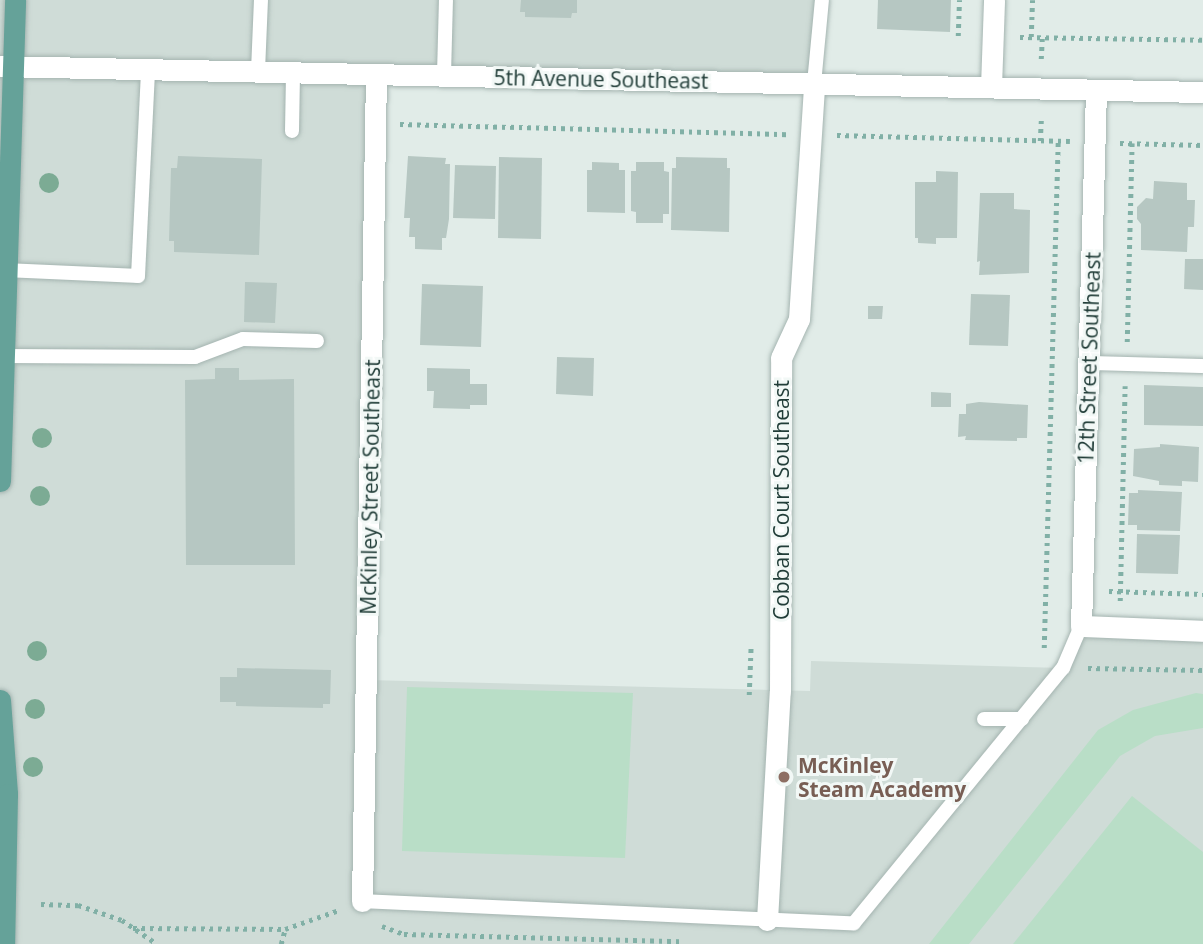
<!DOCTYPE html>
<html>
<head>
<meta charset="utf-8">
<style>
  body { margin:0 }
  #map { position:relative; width:1203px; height:944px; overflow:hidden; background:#e1ece8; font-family:"Open Sans",sans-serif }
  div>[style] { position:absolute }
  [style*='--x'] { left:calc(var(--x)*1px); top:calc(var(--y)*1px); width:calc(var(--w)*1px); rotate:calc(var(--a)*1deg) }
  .built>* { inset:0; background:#cfdcd7 }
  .green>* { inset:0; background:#b9dec7 }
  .building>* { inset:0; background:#b6c7c2 }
  .path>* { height:4.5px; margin-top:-2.25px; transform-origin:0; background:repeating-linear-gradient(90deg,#81b0a6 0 3.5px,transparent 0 8.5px) }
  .roads { filter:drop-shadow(0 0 2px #a4b4b0) drop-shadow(0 0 2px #a4b4b0) }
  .service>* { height:14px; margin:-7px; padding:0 7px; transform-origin:7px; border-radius:7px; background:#fff }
  .minor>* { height:21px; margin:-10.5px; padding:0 10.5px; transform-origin:10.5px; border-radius:10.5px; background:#fff }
  .primary>* { height:21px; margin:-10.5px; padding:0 10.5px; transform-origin:10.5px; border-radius:10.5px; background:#65a299 }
  .trees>* { width:20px; height:20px; margin:-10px; border-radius:50%; background:#7cab94 }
  .dots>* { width:19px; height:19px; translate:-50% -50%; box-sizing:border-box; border:4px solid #f2f8f6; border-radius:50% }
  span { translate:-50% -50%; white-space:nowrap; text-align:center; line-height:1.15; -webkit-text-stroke:6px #f2f8f6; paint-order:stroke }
  .street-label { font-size:21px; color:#213d38 }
  .education-label { font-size:21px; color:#785e54; font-weight:700 }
  .left { translate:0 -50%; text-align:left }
</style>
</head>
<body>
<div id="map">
  <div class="built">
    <div style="clip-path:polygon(0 0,815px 0,812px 85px,377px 74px,367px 680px,810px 691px,811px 661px,1062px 668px,1081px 626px,1203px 631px,1203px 944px,0 944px)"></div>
  </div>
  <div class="green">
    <div style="clip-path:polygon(407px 687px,633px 693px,625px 858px,402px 851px)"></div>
    <div style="clip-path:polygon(1196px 693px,1203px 694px,1203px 728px,1155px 736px,1120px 756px,969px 944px,929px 944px,1098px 730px,1133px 710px)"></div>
    <div style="clip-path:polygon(1132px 796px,1203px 852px,1203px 944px,1013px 944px)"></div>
  </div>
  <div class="building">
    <div style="clip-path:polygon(521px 0,577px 0,577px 13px,572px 13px,571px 18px,525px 17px,525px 12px,520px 12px)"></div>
    <div style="clip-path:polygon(878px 0,951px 0,950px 32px,877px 29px)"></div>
    <div style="clip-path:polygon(178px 156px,262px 159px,259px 255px,174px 252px,174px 241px,169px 241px,171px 168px,177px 168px)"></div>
    <div style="clip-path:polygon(408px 156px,446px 158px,445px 164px,450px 164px,449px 219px,446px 238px,442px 238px,442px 250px,415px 249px,415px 237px,409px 237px,410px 218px,404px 218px)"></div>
    <div style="clip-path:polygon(499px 157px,542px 158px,541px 239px,498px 238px)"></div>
    <div style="clip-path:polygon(676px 157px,727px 158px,727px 168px,730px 168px,729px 232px,671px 230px,672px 168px,676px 168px)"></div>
    <div style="clip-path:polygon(592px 162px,619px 163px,619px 170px,625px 170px,625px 213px,587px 212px,587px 170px,592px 170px)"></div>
    <div style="clip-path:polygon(636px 162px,664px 162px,664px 171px,669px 172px,669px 214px,663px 214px,663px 223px,636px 223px,636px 212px,631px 211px,631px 171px,636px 171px)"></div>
    <div style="clip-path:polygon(455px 165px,496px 166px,495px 219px,453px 218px)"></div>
    <div style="clip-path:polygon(936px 171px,958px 172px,957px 238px,936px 238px,936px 244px,918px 243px,918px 238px,915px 238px,915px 182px,936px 182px)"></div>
    <div style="clip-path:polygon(1154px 181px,1187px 183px,1187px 200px,1195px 200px,1194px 227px,1188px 227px,1187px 252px,1141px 250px,1141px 224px,1137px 219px,1137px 207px,1146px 198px,1153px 199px)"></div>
    <div style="clip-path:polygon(980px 193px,1014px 193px,1014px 209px,1030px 210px,1029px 273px,979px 275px,980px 261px,977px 262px)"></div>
    <div style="clip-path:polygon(1185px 259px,1203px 259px,1203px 290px,1184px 289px)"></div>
    <div style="clip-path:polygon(245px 282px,277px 283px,275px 323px,244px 322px)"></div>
    <div style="clip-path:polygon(422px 284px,483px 286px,481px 347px,420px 345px)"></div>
    <div style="clip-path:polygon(971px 294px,1010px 295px,1008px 346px,969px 345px)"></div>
    <div style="clip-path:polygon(868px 306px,883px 306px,882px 319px,868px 319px)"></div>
    <div style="clip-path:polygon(557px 357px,594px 358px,593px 396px,556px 394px)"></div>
    <div style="clip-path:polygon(215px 368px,239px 368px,239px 380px,294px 379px,295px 565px,186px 565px,185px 380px,215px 379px)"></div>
    <div style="clip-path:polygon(427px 368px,470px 369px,470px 384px,487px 384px,487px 405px,470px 405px,470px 409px,433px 408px,434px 391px,427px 391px)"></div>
    <div style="clip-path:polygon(1144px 385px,1203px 387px,1203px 426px,1144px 425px)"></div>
    <div style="clip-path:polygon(931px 392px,951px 393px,951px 407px,931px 407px)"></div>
    <div style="clip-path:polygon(979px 402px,1028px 405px,1027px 438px,1017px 438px,1017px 441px,965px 440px,966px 436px,958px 437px,959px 414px,966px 414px,966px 404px)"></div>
    <div style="clip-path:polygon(1160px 444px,1199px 447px,1198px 482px,1182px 481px,1182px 486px,1159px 485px,1159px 481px,1133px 476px,1134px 449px,1160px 447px)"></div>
    <div style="clip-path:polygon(1138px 490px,1182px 492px,1180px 531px,1137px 530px,1137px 525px,1128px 525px,1129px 493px,1138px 493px)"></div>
    <div style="clip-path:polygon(1137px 534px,1180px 535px,1178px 574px,1136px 573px)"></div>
    <div style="clip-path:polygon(237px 668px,331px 670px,330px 704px,323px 704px,323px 708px,236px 706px,236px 702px,220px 702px,220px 677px,237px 677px)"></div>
  </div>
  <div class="path">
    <div style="--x:958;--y:36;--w:36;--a:-88"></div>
    <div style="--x:1020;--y:37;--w:183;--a:0.9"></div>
    <div style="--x:1031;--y:37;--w:37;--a:-88"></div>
    <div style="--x:1041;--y:59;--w:22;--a:-87"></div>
    <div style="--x:400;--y:124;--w:387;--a:1.5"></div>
    <div style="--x:837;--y:135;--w:233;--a:1.5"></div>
    <div style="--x:1040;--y:141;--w:21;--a:-87"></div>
    <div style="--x:1120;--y:143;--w:83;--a:1.4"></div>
    <div style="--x:1127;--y:342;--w:199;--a:-88.6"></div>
    <div style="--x:1109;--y:591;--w:94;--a:1.8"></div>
    <div style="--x:1120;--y:601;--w:215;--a:-88.7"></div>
    <div style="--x:1044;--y:648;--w:507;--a:-88.42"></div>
    <div style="--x:1088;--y:668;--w:115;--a:1"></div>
    <div style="--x:749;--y:695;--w:51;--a:-87.8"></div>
    <div style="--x:41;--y:904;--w:37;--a:2"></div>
    <div style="--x:78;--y:905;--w:46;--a:18.8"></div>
    <div style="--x:122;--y:920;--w:42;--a:34.4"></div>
    <div style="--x:382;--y:926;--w:23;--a:20"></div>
    <div style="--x:404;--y:934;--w:276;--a:1.5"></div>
    <div style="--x:133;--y:928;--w:152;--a:0.4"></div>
    <div style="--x:285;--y:929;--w:57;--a:-19.4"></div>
    <div style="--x:281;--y:944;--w:16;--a:-75"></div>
  </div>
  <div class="roads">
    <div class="service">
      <div style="--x:258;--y:71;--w:71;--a:-87.6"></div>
      <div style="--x:444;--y:75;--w:75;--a:-88.5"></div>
      <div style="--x:814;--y:84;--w:84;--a:-84.6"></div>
      <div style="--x:292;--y:131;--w:59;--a:-89"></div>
      <div style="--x:6;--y:270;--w:132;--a:2.6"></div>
      <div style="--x:138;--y:276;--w:207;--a:-87.2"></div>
      <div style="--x:3;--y:356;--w:192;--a:0.3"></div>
      <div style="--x:195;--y:357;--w:51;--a:-20.6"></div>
      <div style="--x:243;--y:339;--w:74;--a:1.5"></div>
      <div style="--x:1089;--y:363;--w:114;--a:1.5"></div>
      <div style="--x:984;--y:719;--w:38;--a:0"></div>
      <div style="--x:362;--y:901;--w:492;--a:2.6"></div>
      <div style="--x:854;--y:923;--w:330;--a:-50.7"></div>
      <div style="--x:1063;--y:668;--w:46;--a:-66.8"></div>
    </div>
    <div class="minor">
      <div style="--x:0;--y:66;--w:1203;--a:1.24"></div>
      <div style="--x:991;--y:87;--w:87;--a:-88"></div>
      <div style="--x:1096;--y:90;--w:536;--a:91.6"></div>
      <div style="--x:1081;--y:626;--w:122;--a:2.3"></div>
      <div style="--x:362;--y:901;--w:827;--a:-89.03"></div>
      <div style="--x:767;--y:920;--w:229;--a:-86.8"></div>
      <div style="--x:780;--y:691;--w:333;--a:-89.8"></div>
      <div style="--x:781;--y:358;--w:43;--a:-65.2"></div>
      <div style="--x:799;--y:319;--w:235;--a:-86.3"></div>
    </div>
    <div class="primary">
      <div style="--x:0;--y:481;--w:481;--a:-88.2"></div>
      <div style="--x:0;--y:700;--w:94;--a:85.7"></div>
      <div style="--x:7;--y:794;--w:150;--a:91.1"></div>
    </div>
  </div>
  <div class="trees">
    <div style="left:49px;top:183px"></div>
    <div style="left:42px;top:438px"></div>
    <div style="left:40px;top:496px"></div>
    <div style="left:37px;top:651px"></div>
    <div style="left:35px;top:709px"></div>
    <div style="left:33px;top:767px"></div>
  </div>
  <div class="dots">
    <div style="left:784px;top:777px;background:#8d6e63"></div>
  </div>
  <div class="street-label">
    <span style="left:601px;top:79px;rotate:1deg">5th Avenue Southeast</span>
    <span style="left:1089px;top:358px;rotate:-88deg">12th Street Southeast</span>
    <span style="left:370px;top:487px;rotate:-89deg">McKinley Street Southeast</span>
    <span style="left:781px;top:500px;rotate:-90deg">Cobban Court Southeast</span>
  </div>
  <div class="education-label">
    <span class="left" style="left:798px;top:777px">McKinley<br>Steam Academy</span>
  </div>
</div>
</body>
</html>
